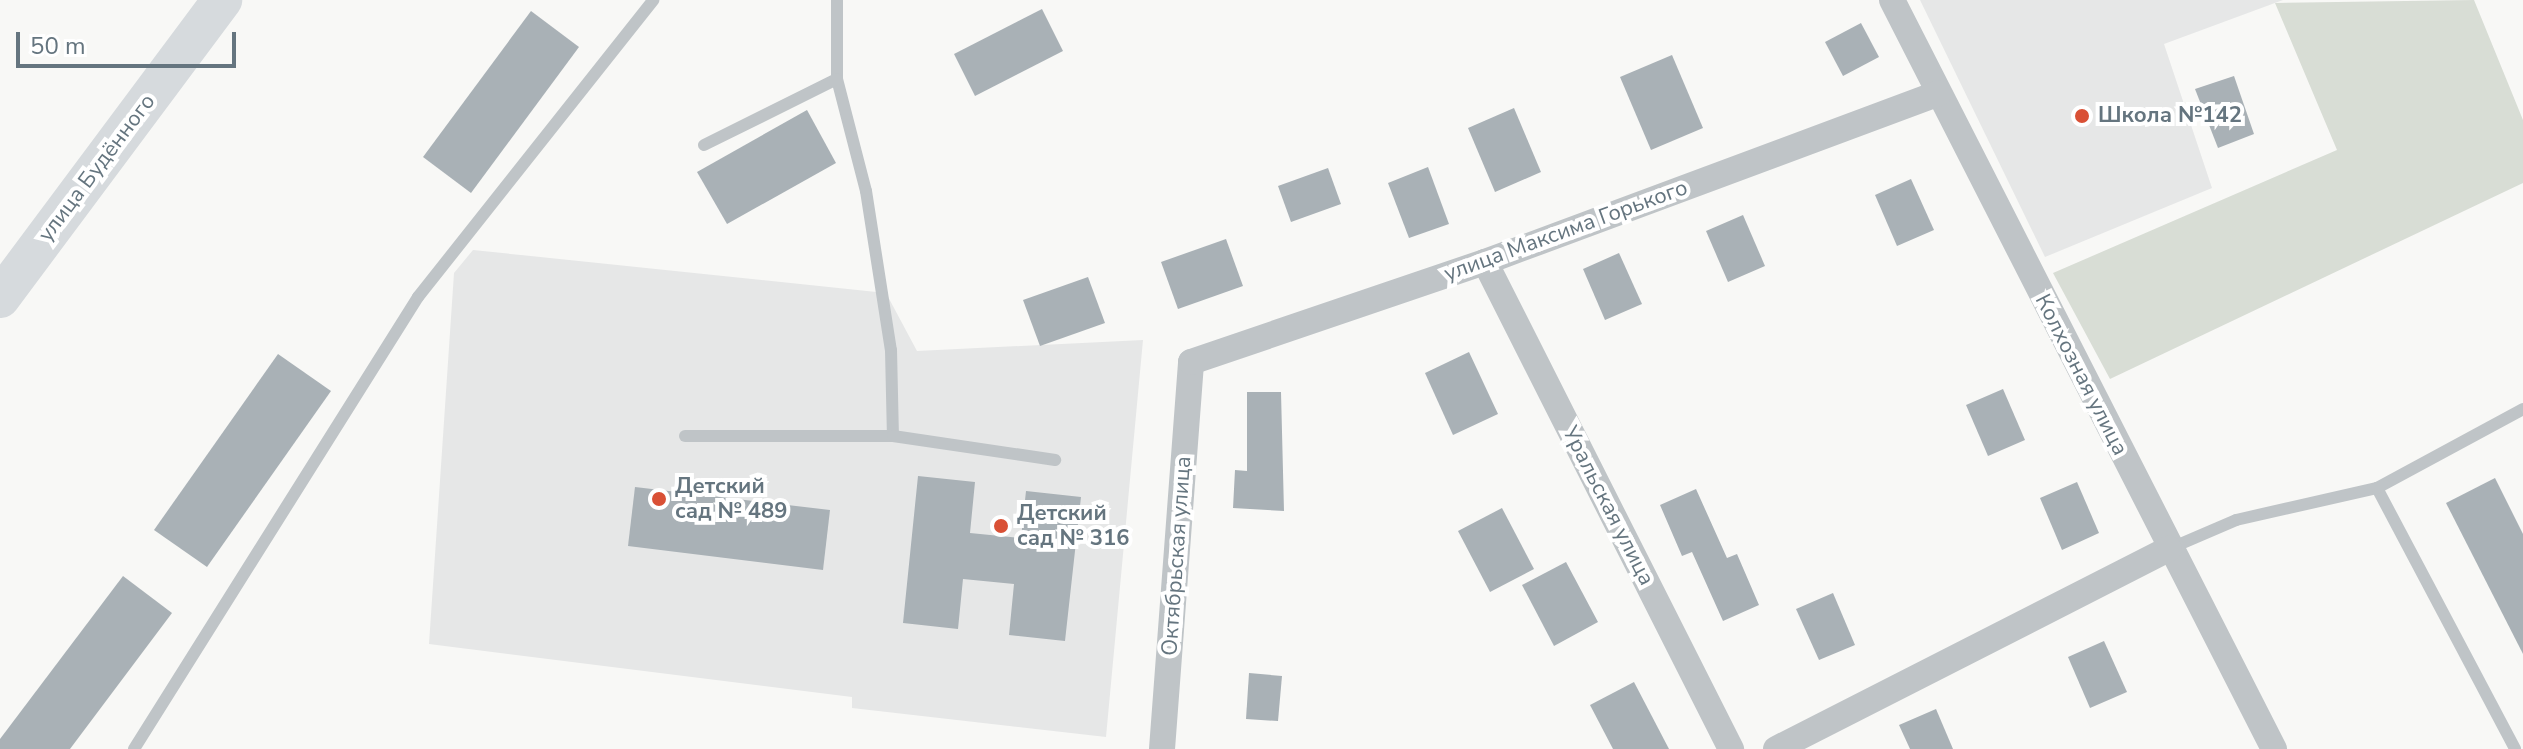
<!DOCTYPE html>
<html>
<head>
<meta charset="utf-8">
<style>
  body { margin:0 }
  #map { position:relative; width:2523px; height:749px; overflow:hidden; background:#f8f8f6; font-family:"Nunito Sans",sans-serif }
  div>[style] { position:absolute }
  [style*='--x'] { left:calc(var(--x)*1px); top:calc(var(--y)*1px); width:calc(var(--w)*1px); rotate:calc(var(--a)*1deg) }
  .built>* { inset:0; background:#e6e7e7 }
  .green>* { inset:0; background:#d8ddd5 }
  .building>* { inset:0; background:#a9b1b6 }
  .lane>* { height:12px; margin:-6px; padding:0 6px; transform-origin:6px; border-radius:6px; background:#bfc4c7 }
  .street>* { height:26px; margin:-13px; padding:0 13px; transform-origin:13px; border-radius:13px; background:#bfc4c7 }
  .primary>* { height:40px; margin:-20px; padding:0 20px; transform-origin:20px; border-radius:20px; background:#d6dadd }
  .dots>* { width:22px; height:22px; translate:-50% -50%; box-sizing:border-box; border:4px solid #fff; border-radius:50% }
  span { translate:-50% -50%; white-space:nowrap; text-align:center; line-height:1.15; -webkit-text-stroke:8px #fff; paint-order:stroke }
  .poi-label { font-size:22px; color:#65757f; font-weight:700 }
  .left { translate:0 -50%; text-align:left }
  .street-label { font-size:22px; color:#65757f }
  .scale { position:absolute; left:16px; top:32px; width:220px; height:36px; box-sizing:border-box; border:4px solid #65757f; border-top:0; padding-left:10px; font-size:24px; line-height:28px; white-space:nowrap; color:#65757f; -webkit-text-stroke:6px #fff; paint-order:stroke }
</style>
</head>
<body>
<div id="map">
  <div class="built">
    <div style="clip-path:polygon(1920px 0,2283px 0,2164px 44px,2212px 188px,2045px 257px)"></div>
    <div style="clip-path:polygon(473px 250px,886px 293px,917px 351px,1143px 340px,1106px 737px,852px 708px,852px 697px,429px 644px,454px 273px)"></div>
  </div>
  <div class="green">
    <div style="clip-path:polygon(2474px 0,2523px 120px,2523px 183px,2110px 379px,2053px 273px,2337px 150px,2275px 3px)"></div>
  </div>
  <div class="building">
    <div style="clip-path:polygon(1042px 9px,1063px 51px,975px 96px,954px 54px)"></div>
    <div style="clip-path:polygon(531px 11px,579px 47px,471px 193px,423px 157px)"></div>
    <div style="clip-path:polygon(1861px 23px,1879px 57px,1843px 76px,1825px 42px)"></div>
    <div style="clip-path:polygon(1672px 55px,1703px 128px,1651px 150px,1620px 77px)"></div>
    <div style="clip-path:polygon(2234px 76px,2254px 134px,2218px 148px,2195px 89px)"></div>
    <div style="clip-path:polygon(1514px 108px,1541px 172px,1495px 192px,1468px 128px)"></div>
    <div style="clip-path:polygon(807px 110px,836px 163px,727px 224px,697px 172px)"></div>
    <div style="clip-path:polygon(1428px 167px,1449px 224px,1409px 238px,1388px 183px)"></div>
    <div style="clip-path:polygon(1328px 168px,1341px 204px,1291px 222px,1278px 186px)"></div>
    <div style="clip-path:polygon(1911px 179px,1934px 230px,1897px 246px,1875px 195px)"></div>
    <div style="clip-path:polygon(1743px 215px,1765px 266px,1728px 282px,1706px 231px)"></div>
    <div style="clip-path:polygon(1226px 239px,1243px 286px,1178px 309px,1161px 262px)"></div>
    <div style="clip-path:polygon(1619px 253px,1642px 304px,1605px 320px,1583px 269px)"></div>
    <div style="clip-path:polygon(1088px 277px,1105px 323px,1040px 346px,1023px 300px)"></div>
    <div style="clip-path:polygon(1469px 352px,1498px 414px,1453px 435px,1425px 373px)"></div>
    <div style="clip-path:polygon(278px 354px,331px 391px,207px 567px,154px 530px)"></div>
    <div style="clip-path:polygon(2003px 389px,2025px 440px,1988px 456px,1966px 405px)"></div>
    <div style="clip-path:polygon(1247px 392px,1281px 392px,1284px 511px,1233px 508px,1235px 470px,1247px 471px)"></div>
    <div style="clip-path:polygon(918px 476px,975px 482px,970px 533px,1021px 538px,1026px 491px,1081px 497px,1065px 641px,1009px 635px,1014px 584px,963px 579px,958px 629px,903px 623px)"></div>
    <div style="clip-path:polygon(2495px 478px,2523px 534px,2523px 654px,2446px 503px)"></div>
    <div style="clip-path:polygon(2077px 482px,2099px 533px,2062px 550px,2040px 498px)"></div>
    <div style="clip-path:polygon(635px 487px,830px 510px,823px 570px,628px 546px)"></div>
    <div style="clip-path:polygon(1696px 489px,1727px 558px,1737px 554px,1759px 605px,1723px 621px,1692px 552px,1682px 556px,1660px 505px)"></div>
    <div style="clip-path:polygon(1502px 508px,1534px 569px,1490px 592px,1458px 531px)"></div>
    <div style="clip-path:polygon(1566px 562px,1598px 622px,1554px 646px,1522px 585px)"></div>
    <div style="clip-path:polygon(123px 576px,172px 613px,70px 749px,0 749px,0 739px)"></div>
    <div style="clip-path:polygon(1833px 593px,1855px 645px,1819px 660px,1796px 609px)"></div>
    <div style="clip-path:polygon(2104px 641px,2127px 692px,2090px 708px,2068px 657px)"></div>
    <div style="clip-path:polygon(1249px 673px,1282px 676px,1278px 721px,1246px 719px)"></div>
    <div style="clip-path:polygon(1634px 682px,1669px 749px,1613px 749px,1590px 705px)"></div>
    <div style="clip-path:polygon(1936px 709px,1953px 749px,1910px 749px,1899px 725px)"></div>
  </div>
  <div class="lane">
    <div style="--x:837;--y:0;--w:79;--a:90"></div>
    <div style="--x:837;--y:79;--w:116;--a:75.5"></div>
    <div style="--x:866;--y:191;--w:161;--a:81.1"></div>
    <div style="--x:891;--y:350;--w:86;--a:88.7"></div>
    <div style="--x:704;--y:145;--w:148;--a:-26.4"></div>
    <div style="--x:685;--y:436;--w:208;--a:0"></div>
    <div style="--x:893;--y:436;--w:164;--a:8.4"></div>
    <div style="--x:2377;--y:488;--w:295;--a:62.1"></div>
    <div style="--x:2171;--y:548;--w:71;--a:-23.3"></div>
    <div style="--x:2236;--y:520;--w:145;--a:-12.8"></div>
    <div style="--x:2377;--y:488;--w:166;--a:-28.4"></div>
    <div style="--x:134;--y:749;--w:534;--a:-57.86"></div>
    <div style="--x:418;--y:297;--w:379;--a:-51.6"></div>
  </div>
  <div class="street">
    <div style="--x:1892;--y:0;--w:841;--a:62.98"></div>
    <div style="--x:1485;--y:262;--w:546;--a:63.2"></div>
    <div style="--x:1162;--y:749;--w:388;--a:-85.7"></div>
    <div style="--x:1191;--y:362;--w:311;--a:-18.8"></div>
    <div style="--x:1485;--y:262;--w:484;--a:-20.4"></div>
    <div style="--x:1776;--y:749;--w:441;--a:-27"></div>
  </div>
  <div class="primary">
    <div style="--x:0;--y:298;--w:372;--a:-53.3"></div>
  </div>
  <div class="dots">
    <div style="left:2082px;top:116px;background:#d95035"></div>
    <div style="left:659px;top:499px;background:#d95035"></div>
    <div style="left:1001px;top:526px;background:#d95035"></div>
  </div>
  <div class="poi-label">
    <span class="left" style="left:2098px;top:116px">Школа №142</span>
    <span class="left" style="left:675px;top:499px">Детский<br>сад № 489</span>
    <span class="left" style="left:1017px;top:526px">Детский<br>сад № 316</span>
  </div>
  <div class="street-label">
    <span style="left:97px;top:168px;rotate:-53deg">улица Будённого</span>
    <span style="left:1566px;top:231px;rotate:-20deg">улица Максима Горького</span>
    <span style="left:2081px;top:375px;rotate:63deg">Колхозная улица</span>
    <span style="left:1608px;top:506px;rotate:63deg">Уральская улица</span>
    <span style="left:1177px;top:556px;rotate:-86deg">Октябрьская улица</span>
  </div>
  <div class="scale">50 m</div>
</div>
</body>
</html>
